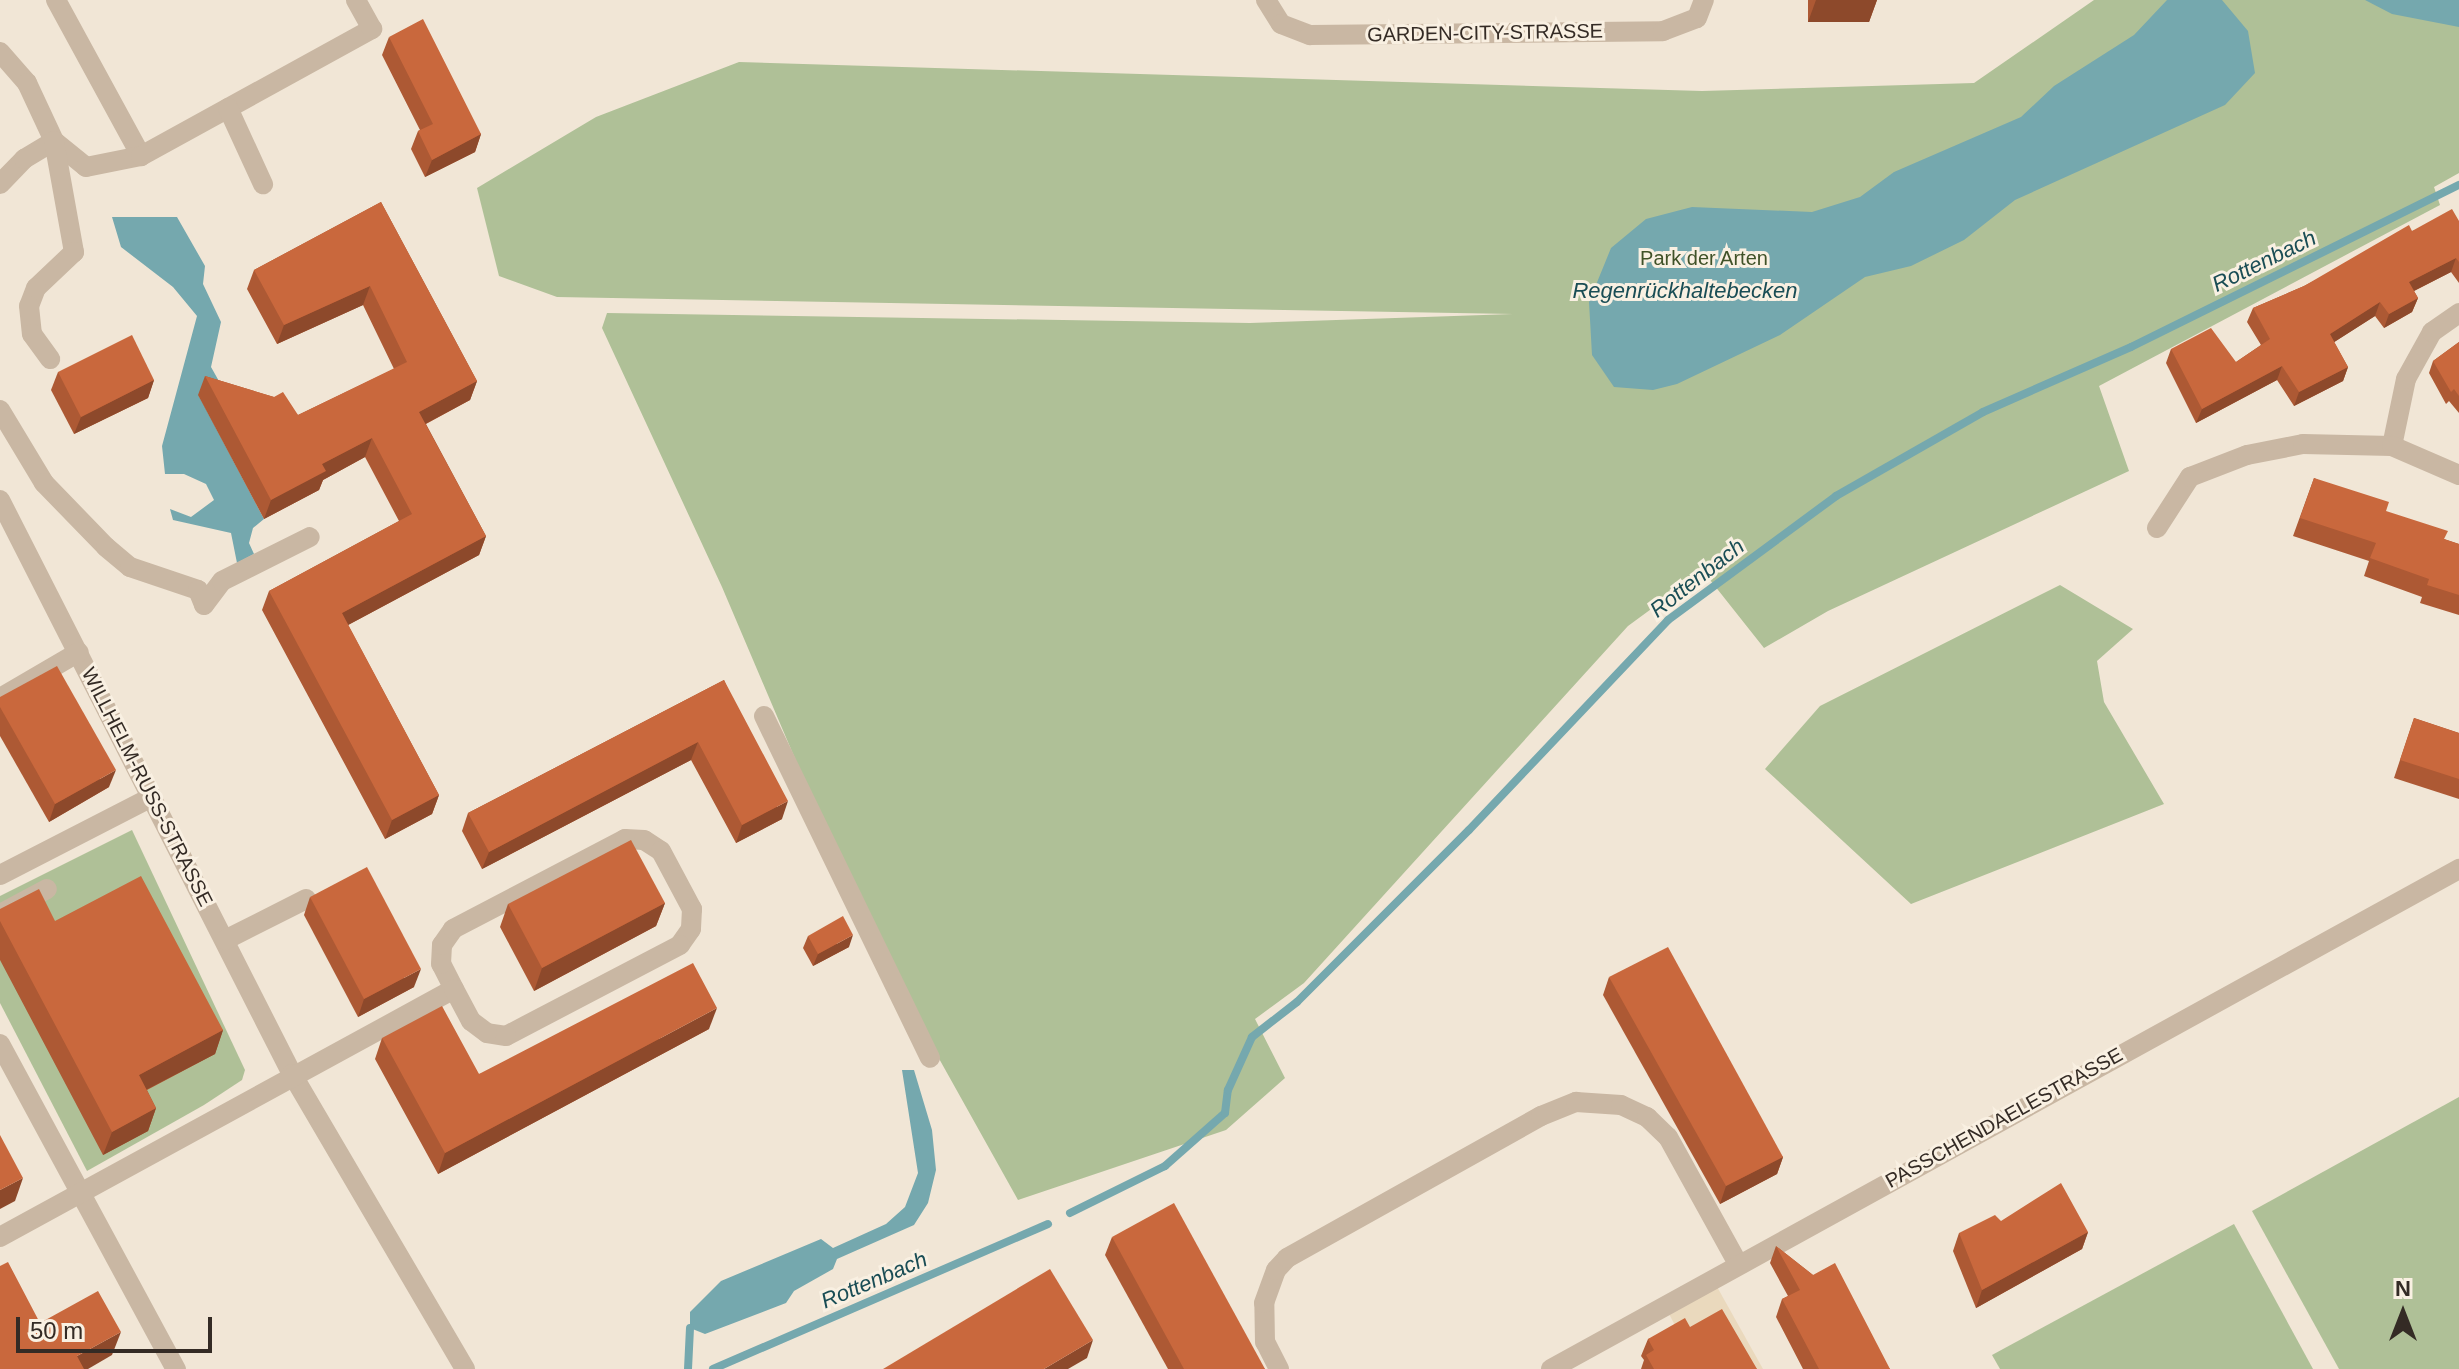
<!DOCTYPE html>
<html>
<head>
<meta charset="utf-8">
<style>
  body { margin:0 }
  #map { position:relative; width:2459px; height:1369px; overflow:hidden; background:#f1e6d6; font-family:Arial,sans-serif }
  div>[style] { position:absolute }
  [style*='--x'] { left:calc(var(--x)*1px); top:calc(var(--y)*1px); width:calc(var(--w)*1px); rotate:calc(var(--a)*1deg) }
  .green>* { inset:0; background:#afc097 }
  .plaza>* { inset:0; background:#ead9bd }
  .water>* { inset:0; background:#75a8ae }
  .stream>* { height:8px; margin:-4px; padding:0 4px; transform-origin:4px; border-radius:4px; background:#75a8ae }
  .minor>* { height:20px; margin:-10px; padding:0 10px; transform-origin:10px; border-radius:10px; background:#c9b7a3 }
  .wall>* { inset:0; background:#ad5934 }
  .shaded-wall>* { inset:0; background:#8d492b }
  .building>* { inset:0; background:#c9683d }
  span { translate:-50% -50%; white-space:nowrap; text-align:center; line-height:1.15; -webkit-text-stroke:6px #f9f0e2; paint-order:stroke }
  .street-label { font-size:20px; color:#342b25 }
  .park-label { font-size:20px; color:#405228 }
  .water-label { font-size:22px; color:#1a4d55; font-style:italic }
  .north { position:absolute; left:2363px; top:1273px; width:80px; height:80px; -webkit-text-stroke:6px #f9f0e2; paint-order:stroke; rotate:0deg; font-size:22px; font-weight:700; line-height:32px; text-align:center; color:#342b25 }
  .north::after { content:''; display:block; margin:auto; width:28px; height:36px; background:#342b25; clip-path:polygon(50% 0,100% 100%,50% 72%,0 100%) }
  .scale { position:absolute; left:16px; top:1317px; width:196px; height:36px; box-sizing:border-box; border:4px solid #342b25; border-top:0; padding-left:10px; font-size:24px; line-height:28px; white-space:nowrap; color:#342b25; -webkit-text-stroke:6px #f9f0e2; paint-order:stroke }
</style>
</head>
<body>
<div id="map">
  <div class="green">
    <div style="clip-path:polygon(2094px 0,2459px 0,2459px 173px,2434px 187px,2440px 205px,2099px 386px,2129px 471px,1828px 611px,1764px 648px,1703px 571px,1628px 626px,1304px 983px,1255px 1019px,1285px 1078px,1226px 1130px,1018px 1200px,937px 1055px,799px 768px,722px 587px,602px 328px,607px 313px,1250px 323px,1513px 314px,557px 297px,499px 276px,477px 188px,596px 117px,739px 62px,1702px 91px,1974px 83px)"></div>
    <div style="clip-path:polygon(2060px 585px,2133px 629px,2097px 661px,2104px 702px,2164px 804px,1911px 904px,1765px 769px,1820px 706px)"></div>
    <div style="clip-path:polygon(132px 830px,245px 1070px,242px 1080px,204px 1105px,87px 1171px,0 1003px,0 896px)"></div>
    <div style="clip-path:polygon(2459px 1097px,2459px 1369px,2339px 1369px,2252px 1211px)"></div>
    <div style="clip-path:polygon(2234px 1224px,2313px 1369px,2000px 1369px,1992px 1355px)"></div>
  </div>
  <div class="plaza">
    <div style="clip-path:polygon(1716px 1285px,1763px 1369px,1698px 1369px,1668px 1312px)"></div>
  </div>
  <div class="water">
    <div style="clip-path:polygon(2167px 0,2222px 0,2248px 31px,2255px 73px,2225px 105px,2015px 200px,1964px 240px,1911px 266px,1865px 277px,1780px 335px,1677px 384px,1653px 390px,1614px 387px,1592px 355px,1589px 302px,1611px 248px,1646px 219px,1692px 207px,1812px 212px,1860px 197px,1894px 172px,2021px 117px,2054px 86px,2134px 35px)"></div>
    <div style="clip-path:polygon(2365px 0,2459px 0,2459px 27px,2392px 14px)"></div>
    <div style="clip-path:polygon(112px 217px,177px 217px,205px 266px,203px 284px,221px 322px,211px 367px,233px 406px,199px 396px,264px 519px,253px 528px,249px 543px,254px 554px,237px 563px,231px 533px,173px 520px,170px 509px,191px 517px,214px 500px,206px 484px,184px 474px,165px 474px,162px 446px,197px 316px,173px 287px,121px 247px)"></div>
    <div style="clip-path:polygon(902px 1070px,914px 1070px,932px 1130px,936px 1170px,928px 1203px,914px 1225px,837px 1259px,833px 1269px,794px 1291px,786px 1303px,705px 1334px,690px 1328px,690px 1312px,721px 1281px,821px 1239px,833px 1248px,886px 1224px,905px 1207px,918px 1173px)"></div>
  </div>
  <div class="stream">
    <div style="--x:1070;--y:1213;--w:106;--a:-26.3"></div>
    <div style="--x:1165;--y:1166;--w:80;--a:-41.5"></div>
    <div style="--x:1225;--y:1113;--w:23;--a:-83"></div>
    <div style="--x:1228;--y:1090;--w:58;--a:-65.6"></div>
    <div style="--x:1252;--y:1037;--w:57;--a:-37.9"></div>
    <div style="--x:1297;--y:1002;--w:243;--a:-45"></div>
    <div style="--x:1469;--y:830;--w:289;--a:-46.5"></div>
    <div style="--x:1668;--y:620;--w:209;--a:-36.4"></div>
    <div style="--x:1836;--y:496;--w:169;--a:-29.7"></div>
    <div style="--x:1983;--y:412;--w:162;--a:-23.7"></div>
    <div style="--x:2131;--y:347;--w:366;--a:-26.3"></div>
    <div style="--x:688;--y:1369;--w:41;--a:-87.2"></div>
    <div style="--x:713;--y:1369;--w:365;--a:-23.4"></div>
  </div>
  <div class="minor">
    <div style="--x:56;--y:0;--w:178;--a:61.4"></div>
    <div style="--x:1266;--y:0;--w:28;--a:58"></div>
    <div style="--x:1281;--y:24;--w:31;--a:21"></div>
    <div style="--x:1310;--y:35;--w:353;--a:-0.6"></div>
    <div style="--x:1663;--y:31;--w:36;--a:-21"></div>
    <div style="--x:1697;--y:18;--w:19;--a:-69"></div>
    <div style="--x:0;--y:52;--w:41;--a:48.9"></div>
    <div style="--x:27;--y:83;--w:64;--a:65"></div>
    <div style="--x:54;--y:141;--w:41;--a:39.1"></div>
    <div style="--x:86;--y:167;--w:56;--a:-11.3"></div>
    <div style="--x:141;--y:156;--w:264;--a:-28.8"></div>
    <div style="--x:372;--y:29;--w:33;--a:-119"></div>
    <div style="--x:228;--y:108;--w:84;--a:65.3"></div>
    <div style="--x:0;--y:184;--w:35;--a:-46"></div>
    <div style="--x:24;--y:159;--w:35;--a:-31"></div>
    <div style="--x:54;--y:141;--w:113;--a:79.8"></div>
    <div style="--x:74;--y:252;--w:52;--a:136.5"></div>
    <div style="--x:36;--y:288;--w:19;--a:111"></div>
    <div style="--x:29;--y:306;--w:28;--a:84"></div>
    <div style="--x:32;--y:334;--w:31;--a:54"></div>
    <div style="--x:0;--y:410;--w:85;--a:58.9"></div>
    <div style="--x:44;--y:483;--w:89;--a:45.9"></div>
    <div style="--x:106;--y:547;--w:31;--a:40"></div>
    <div style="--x:130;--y:567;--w:72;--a:18.7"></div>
    <div style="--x:198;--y:590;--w:16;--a:68"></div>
    <div style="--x:2392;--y:446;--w:68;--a:-78.2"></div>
    <div style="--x:2406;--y:379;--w:54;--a:-61"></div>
    <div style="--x:2432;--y:332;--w:33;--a:-35"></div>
    <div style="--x:0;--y:500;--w:644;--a:63.04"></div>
    <div style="--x:292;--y:1074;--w:342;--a:59.6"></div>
    <div style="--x:2157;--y:528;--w:61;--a:-57.1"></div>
    <div style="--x:2190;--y:477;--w:61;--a:-21.1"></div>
    <div style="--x:2247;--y:455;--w:57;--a:-11.1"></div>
    <div style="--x:2303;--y:444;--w:89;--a:1.3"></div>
    <div style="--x:2392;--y:446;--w:73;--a:23.4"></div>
    <div style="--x:204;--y:605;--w:30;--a:-53"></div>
    <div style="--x:222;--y:581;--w:98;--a:-26.6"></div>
    <div style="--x:0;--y:698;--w:91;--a:-30.2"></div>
    <div style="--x:764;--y:716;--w:380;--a:64.1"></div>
    <div style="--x:0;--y:875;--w:171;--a:-27.2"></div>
    <div style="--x:0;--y:914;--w:53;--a:-28"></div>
    <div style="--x:225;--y:940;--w:91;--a:-26.8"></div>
    <div style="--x:0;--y:1044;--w:370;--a:61.6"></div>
    <div style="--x:0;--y:1237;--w:517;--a:-28.65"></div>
    <div style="--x:454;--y:989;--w:28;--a:-117"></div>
    <div style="--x:441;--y:964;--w:19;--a:-87"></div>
    <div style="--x:442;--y:945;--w:19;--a:-55"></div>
    <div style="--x:453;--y:929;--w:194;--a:-27.6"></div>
    <div style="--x:625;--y:839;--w:19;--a:3"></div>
    <div style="--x:644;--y:840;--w:20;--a:33"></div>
    <div style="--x:661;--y:851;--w:66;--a:61.9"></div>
    <div style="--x:692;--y:909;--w:20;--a:93"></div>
    <div style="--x:691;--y:929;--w:19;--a:125"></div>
    <div style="--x:680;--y:945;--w:196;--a:152.4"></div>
    <div style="--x:506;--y:1036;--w:19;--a:-171"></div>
    <div style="--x:487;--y:1033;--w:20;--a:-143"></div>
    <div style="--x:471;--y:1021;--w:36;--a:-118"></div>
    <div style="--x:1279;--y:1369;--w:30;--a:-117"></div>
    <div style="--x:1265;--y:1342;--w:39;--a:-91"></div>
    <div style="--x:1264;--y:1303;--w:35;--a:-70"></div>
    <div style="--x:1276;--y:1270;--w:16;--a:-47"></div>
    <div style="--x:1287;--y:1258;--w:291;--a:-29.2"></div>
    <div style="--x:1541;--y:1116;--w:38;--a:-22"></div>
    <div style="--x:1576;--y:1102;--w:45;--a:3.8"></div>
    <div style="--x:1621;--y:1105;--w:29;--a:25"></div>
    <div style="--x:1647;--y:1117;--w:29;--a:44"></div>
    <div style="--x:1668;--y:1137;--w:145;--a:61.1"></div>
    <div style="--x:1551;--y:1369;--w:1037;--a:-28.84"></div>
  </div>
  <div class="wall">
    <div style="clip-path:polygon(1808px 0,1877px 0,1869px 22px,1808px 22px)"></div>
    <div style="clip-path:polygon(389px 37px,481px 134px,475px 152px,425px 177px,411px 149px,418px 131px,420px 130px,382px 55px)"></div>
    <div style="clip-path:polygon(381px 202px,477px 381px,470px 400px,426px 424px,486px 536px,479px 555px,348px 625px,439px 795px,432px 814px,385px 839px,262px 610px,269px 591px,399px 521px,365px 457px,323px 480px,319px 490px,264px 519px,198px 395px,205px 376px,274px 397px,298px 415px,394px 369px,363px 305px,277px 344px,247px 289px,254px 270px)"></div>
    <div style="clip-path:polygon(2459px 221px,2459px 283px,2451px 272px,2414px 291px,2418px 298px,2412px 312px,2384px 328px,2375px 316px,2334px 342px,2348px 367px,2343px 381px,2294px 406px,2277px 380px,2196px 423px,2166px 363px,2171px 349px,2236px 362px,2261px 345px,2247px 322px,2253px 308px,2304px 286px,2412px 231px)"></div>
    <div style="clip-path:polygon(2459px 342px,2459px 413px,2449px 401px,2446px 404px,2429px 373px,2433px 361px)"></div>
    <div style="clip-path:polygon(58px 372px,154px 380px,148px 398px,74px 434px,51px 390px)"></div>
    <div style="clip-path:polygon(2314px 478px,2444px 539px,2459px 544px,2459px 615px,2420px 603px,2422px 597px,2364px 576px,2369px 561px,2293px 536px)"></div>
    <div style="clip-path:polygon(724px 680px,782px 819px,736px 843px,691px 760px,482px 869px,462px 831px,468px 813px)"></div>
    <div style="clip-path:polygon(0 697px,109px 787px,49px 822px,0 736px)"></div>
    <div style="clip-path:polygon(2414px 718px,2459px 733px,2459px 799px,2394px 778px)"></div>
    <div style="clip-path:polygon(310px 897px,414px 987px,358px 1017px,304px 915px)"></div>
    <div style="clip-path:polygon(665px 903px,656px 926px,534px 991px,500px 927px,508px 904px)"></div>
    <div style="clip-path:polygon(0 909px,55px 921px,223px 1030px,215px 1054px,147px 1090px,156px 1108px,148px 1131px,103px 1155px,0 960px)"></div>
    <div style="clip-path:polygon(808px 936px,849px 947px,813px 966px,803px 948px)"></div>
    <div style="clip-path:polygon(1609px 977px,1783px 1157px,1777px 1174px,1720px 1204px,1603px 995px)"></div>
    <div style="clip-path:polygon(709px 1029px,438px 1174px,375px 1059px,382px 1038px,479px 1074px)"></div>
    <div style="clip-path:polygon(2088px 1232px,2082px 1249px,1976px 1308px,1953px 1251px,1959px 1233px)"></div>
    <div style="clip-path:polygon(1112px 1237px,1265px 1369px,1168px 1369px,1105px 1255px)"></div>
    <div style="clip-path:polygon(1776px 1246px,1813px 1275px,1890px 1369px,1803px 1369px,1776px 1317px,1782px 1299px,1788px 1296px,1770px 1263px)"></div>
    <div style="clip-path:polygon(1690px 1327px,1757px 1369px,1641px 1369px,1644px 1360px,1641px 1356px,1648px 1339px)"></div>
  </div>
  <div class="shaded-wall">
    <div style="clip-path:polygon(1816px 0,1877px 0,1869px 22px,1808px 22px)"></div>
    <div style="clip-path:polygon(481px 134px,475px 152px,425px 177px,432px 160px)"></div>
    <div style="clip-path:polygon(2456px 258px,2451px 272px,2404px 296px,2409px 282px)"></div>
    <div style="clip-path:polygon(370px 286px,363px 305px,277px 344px,284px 325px)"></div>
    <div style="clip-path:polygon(2418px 298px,2412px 312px,2384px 328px,2389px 314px)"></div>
    <div style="clip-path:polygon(2380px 302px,2375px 316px,2325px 348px,2330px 334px)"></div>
    <div style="clip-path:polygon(2282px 366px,2277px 380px,2196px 423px,2202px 409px)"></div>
    <div style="clip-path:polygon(2348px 367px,2343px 381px,2294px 406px,2299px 392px)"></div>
    <div style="clip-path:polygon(154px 380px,148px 398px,74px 434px,81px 417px)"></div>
    <div style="clip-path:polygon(477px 381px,470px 400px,412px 431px,419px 412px)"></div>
    <div style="clip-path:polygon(372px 438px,365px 457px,323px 480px,319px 490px,264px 519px,271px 500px,322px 464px)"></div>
    <div style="clip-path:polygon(486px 536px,479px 555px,335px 632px,342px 613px)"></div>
    <div style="clip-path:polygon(698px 742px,691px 760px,482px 869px,489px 852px)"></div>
    <div style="clip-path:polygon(116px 770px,109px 787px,49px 822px,55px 804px)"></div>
    <div style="clip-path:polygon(439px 795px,432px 814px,385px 839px,392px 820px)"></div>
    <div style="clip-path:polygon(788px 801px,782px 819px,736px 843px,742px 825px)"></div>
    <div style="clip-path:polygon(665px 903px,656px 926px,534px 991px,542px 968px)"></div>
    <div style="clip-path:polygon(853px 935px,849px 947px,813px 966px,818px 954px)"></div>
    <div style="clip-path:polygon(421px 969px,414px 987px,358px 1017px,364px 999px)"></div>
    <div style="clip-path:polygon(717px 1008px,709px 1029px,438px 1174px,445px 1153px)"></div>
    <div style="clip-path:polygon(223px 1030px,215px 1054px,130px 1098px,139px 1075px)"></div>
    <div style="clip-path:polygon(156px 1108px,148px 1131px,103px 1155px,112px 1132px)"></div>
    <div style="clip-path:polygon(1783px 1157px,1777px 1174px,1720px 1204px,1726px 1186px)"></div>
    <div style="clip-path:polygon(23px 1178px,15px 1201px,0 1209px,0 1190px)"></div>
    <div style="clip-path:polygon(2088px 1232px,2082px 1249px,1976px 1308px,1982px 1290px)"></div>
    <div style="clip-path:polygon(121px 1332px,112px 1355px,88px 1369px,73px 1369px,77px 1356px)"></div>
    <div style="clip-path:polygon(1093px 1340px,1087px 1358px,1068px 1369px,1044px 1369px)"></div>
  </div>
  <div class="building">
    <div style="clip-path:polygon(423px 19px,481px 134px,432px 160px,418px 131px,433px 124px,389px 37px)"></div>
    <div style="clip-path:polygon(381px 202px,477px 381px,419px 412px,486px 536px,342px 613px,439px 795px,392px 820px,269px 591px,412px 514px,372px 438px,322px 464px,326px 471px,271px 500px,205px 376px,274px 397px,283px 392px,298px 415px,407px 362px,370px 286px,284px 325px,254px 270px)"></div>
    <div style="clip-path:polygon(2452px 209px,2459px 221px,2459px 262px,2456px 258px,2409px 282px,2418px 298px,2389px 314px,2380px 302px,2330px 334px,2348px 367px,2299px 392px,2282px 366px,2202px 409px,2171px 349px,2211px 328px,2236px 362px,2270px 339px,2253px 308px,2304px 286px,2409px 225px,2412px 231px)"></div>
    <div style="clip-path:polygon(132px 335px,154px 380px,81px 417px,58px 372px)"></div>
    <div style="clip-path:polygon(2459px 342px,2459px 396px,2454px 389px,2451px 392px,2433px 361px)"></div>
    <div style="clip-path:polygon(2314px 478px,2389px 502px,2386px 511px,2448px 531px,2444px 539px,2459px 544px,2459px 595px,2427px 585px,2429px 579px,2370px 558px,2376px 543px,2300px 518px)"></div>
    <div style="clip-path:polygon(57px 666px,116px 770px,55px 804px,0 707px,0 697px)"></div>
    <div style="clip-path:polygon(724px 680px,788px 801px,742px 825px,698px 742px,489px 852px,468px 813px)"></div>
    <div style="clip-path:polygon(2414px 718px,2459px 733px,2459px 779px,2400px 760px)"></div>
    <div style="clip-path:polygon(631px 840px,665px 903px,542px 968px,508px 904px)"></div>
    <div style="clip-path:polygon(367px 867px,421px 969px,364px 999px,310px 897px)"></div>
    <div style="clip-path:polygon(141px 876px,223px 1030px,139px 1075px,156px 1108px,112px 1132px,0 921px,0 909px,39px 889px,55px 921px)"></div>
    <div style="clip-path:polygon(843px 916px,853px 935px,818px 954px,808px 936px)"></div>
    <div style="clip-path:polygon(1668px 947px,1783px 1157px,1726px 1186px,1609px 977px)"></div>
    <div style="clip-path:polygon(693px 963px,717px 1008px,445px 1153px,382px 1038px,442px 1006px,479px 1074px)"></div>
    <div style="clip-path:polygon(0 1135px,23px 1178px,0 1190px)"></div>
    <div style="clip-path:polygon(2061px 1183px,2088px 1232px,1982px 1290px,1959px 1233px,1995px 1215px,2001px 1221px)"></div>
    <div style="clip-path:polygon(1174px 1203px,1265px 1369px,1184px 1369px,1112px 1237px)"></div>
    <div style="clip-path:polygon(1776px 1246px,1813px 1275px,1835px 1263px,1890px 1369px,1819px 1369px,1782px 1299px,1800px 1290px)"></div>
    <div style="clip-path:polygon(8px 1262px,40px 1323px,98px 1291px,121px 1332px,77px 1356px,84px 1369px,0 1369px,0 1266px)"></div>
    <div style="clip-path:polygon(1050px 1269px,1093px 1340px,1044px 1369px,883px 1369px)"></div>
    <div style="clip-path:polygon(1722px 1309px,1757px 1369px,1654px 1369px,1646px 1355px,1654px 1350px,1648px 1339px,1685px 1318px,1690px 1327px)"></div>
  </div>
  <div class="street-label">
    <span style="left:1485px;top:33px;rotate:-1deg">GARDEN-CITY-STRASSE</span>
    <span style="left:147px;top:787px;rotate:63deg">WILLHELM-RUSS-STRASSE</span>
    <span style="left:2004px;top:1118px;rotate:-29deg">PASSCHENDAELESTRASSE</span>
  </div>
  <div class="park-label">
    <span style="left:1704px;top:258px">Park der Arten</span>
  </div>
  <div class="water-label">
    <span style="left:2264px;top:261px;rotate:-26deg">Rottenbach</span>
    <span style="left:1685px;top:291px">Regenrückhaltebecken</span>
    <span style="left:1697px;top:578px;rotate:-38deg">Rottenbach</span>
    <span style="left:874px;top:1280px;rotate:-23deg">Rottenbach</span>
  </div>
  <div class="north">N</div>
  <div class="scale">50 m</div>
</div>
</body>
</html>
